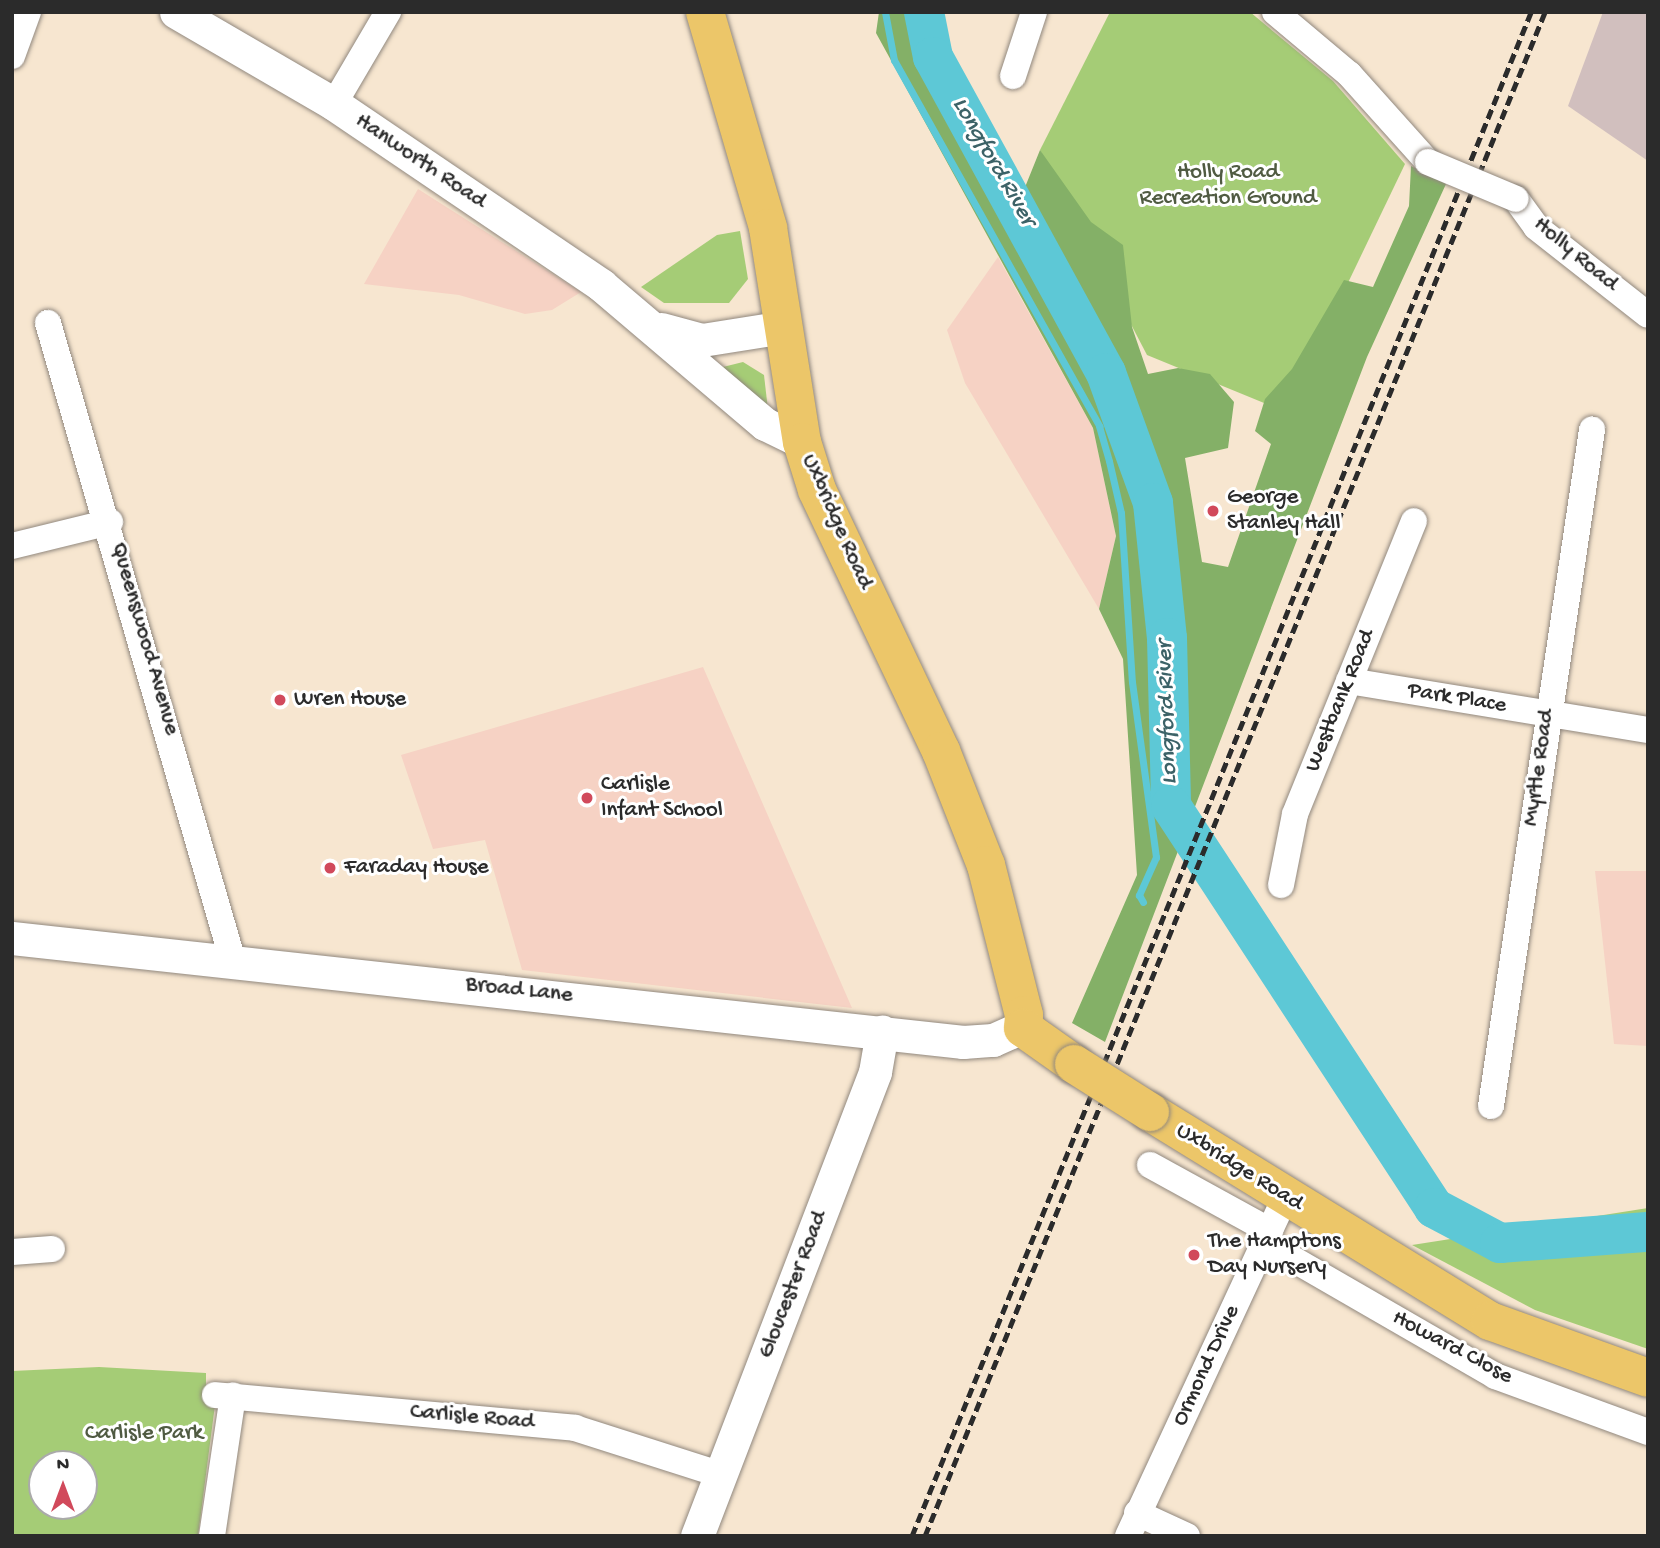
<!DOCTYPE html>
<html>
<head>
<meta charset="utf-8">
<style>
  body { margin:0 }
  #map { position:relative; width:1660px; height:1548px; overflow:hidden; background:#f7e6d0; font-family:"Gochi Hand",sans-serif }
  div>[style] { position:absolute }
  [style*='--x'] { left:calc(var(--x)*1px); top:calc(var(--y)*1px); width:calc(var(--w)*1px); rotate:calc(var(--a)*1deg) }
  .built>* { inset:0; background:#f6d2c4 }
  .industrial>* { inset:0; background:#d1bfbe }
  .green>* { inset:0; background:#a5cc76 }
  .forest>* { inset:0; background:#84b067 }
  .stream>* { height:7px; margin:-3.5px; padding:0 3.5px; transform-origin:3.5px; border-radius:3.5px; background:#5dc8d6 }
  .river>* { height:40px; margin:-20px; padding:0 20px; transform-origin:20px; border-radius:20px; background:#5dc8d6 }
  .roads { filter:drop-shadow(0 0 2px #91887e) drop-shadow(0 0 2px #91887e) }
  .minor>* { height:26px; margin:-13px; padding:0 13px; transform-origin:13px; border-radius:13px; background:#fff }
  .tertiary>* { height:33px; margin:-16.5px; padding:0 16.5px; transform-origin:16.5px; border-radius:16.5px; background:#fff }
  .primary>* { height:38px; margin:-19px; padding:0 19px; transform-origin:19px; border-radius:19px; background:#ecc669 }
  .rail>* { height:5px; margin-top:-2.5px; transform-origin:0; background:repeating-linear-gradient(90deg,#2b2b2b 0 10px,transparent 0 15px) }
  .bridges { filter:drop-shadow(0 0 2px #91887e) drop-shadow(0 0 2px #91887e) }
  .minor-bridge>* { height:26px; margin:-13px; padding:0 13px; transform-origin:13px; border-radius:13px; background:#fff }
  .primary-bridge>* { height:38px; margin:-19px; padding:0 19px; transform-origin:19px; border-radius:19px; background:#ecc669 }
  .dots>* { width:19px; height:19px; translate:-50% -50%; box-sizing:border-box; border:4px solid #fff; border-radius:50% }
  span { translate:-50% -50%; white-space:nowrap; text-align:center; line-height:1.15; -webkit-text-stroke:6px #fff; paint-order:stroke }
  .street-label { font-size:23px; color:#2b2b2b }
  .park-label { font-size:23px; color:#505b42 }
  .poi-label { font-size:23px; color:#2b2b2b }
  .left { translate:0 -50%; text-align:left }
  .water-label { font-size:24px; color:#3c6267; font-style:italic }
  .frame { position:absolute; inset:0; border:14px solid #2b2b2b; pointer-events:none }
  .north { position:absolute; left:28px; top:1450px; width:70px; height:70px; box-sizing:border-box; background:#fff; border:2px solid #aaa; border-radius:50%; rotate:0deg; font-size:19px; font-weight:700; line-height:28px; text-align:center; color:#2b2b2b }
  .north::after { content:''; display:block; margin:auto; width:24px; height:32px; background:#d1495b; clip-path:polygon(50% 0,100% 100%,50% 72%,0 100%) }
</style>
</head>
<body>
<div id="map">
  <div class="built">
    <div style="clip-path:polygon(418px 189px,581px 292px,552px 310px,525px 314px,459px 295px,364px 284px)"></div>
    <div style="clip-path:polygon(998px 257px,1093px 428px,1116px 536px,1099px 609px,965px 383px,947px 330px)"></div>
    <div style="clip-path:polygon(703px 667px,852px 1008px,522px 970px,485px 840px,433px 849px,401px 755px)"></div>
    <div style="clip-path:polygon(1595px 871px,1648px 871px,1648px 1046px,1614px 1044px)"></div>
  </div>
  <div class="industrial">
    <div style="clip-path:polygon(1603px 12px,1648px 12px,1648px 161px,1568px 106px)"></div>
  </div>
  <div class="green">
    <div style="clip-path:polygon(1110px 12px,1250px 12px,1333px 81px,1405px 164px,1286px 412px,1147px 355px,1040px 150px)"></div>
    <div style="clip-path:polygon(740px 231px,748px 279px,729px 303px,664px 303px,641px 287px,717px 235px)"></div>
    <div style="clip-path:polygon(743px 362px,764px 375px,768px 410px,723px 367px)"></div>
    <div style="clip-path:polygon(1648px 1208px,1648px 1349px,1535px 1310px,1412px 1245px)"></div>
    <div style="clip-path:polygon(evenodd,99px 1367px,206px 1373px,206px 1403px,215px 1405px,198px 1536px,12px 1536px,12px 1371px,99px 1367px,42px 1464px,84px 1464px,84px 1506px,42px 1506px,42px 1464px)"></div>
  </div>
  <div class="forest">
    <div style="clip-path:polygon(879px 12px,919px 12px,915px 45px,1015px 212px,1040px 150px,1091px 222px,1123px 245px,1132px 327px,1148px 374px,1178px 368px,1210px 374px,1234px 402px,1228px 448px,1185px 458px,1202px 562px,1228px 567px,1271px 444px,1255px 431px,1265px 399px,1292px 369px,1344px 280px,1373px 287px,1409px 206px,1411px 166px,1446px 184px,1367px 357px,1105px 1042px,1072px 1023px,1137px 875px,1123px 659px,1099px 609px,1116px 536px,1093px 428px,876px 33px)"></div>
  </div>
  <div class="stream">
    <div style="--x:885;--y:12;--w:49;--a:79.4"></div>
    <div style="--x:894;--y:60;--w:420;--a:60.7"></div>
    <div style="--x:1099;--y:426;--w:36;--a:74"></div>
    <div style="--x:1109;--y:461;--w:53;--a:77"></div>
    <div style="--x:1121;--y:513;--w:169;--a:86.3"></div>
    <div style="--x:1132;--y:682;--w:177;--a:82.2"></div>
    <div style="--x:1156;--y:857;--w:42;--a:114.1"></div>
    <div style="--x:1139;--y:895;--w:8;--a:60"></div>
  </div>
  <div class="river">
    <div style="--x:924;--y:12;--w:46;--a:78.7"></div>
    <div style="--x:933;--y:57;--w:360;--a:61.3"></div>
    <div style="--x:1106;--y:373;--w:138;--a:70.1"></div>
    <div style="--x:1153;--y:503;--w:136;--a:84.1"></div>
    <div style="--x:1167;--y:638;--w:168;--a:88.6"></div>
    <div style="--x:1171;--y:806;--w:480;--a:56.8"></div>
    <div style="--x:1434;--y:1208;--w:75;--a:27.9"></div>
    <div style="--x:1500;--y:1243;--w:148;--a:-4.3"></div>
  </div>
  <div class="roads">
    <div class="minor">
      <div style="--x:1275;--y:12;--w:97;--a:40"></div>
      <div style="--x:1349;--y:74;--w:118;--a:48.1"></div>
      <div style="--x:12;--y:56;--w:47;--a:-70"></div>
      <div style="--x:1013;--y:76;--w:67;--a:-71.8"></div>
      <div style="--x:334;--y:104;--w:107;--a:-59.6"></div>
      <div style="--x:1516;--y:199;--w:34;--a:54"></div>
      <div style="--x:1536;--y:227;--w:142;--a:38.2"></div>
      <div style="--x:48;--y:323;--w:661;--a:73.84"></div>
      <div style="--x:12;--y:546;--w:101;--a:-13.8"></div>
      <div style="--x:1349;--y:681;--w:303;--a:9.3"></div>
      <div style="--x:1281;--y:885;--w:72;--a:-78.8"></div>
      <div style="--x:1295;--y:814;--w:316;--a:-67.9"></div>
      <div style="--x:1491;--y:1106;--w:684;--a:-81.5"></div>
      <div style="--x:1150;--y:1165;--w:137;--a:28.8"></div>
      <div style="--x:1265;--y:1243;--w:266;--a:30"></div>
      <div style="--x:1495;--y:1376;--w:163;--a:20.1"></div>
      <div style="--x:12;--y:1252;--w:40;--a:-4.3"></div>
      <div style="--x:215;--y:1395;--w:362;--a:5.2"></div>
      <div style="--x:575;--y:1428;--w:154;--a:17.7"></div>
      <div style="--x:1137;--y:1513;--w:55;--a:24.7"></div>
      <div style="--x:212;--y:1536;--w:142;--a:-81.5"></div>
      <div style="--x:1128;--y:1536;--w:374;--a:-65.1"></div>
    </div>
    <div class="tertiary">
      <div style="--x:176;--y:12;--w:183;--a:30.2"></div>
      <div style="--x:334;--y:104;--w:323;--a:34.1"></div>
      <div style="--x:601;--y:285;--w:215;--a:40.3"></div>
      <div style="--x:765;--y:424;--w:41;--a:25.9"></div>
      <div style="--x:661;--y:329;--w:42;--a:15"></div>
      <div style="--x:702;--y:340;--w:83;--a:-9"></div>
      <div style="--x:12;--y:938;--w:957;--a:6.24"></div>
      <div style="--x:963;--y:1042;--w:30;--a:-4"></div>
      <div style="--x:993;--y:1040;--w:32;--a:-24"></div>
      <div style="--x:697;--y:1536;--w:497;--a:-69"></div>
      <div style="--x:875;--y:1072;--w:41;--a:-80.1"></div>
    </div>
    <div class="primary">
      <div style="--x:705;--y:12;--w:225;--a:73.7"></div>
      <div style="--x:768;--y:228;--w:217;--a:81"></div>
      <div style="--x:802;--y:442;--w:50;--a:72.6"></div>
      <div style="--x:817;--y:490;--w:289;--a:64.6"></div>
      <div style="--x:941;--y:751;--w:123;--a:68.5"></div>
      <div style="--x:986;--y:865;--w:155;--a:75.8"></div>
      <div style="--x:1024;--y:1015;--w:13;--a:94"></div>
      <div style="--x:1023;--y:1028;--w:62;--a:35.2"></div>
      <div style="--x:1150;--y:1112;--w:399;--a:31.6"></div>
      <div style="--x:1490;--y:1321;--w:168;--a:19.8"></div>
    </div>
  </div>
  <div class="rail">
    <div style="--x:912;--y:1536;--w:1645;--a:-67.89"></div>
    <div style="--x:925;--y:1536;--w:1645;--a:-67.86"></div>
  </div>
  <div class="bridges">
    <div class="minor-bridge">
      <div style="--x:1428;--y:162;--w:95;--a:22.8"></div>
    </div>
    <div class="primary-bridge">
      <div style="--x:1074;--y:1064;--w:90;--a:32.3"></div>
    </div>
  </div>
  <div class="dots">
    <div style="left:1213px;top:511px;background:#d1495b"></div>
    <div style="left:280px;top:700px;background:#d1495b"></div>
    <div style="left:587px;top:798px;background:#d1495b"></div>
    <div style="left:330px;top:868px;background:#d1495b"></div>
    <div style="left:1194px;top:1255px;background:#d1495b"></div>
  </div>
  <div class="street-label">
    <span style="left:420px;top:162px;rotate:34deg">Hanworth Road</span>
    <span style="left:1575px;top:255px;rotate:40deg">Holly Road</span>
    <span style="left:836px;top:522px;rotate:66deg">Uxbridge Road</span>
    <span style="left:144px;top:639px;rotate:74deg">Queenswood Avenue</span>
    <span style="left:1457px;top:699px;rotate:9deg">Park Place</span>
    <span style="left:1341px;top:701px;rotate:-68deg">Westbank Road</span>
    <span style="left:1540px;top:768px;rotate:-82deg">Myrtle Road</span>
    <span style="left:519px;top:991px;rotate:6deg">Broad Lane</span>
    <span style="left:1239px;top:1168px;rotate:32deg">Uxbridge Road</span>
    <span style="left:794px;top:1285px;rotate:-69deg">Gloucester Road</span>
    <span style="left:1452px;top:1348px;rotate:28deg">Howard Close</span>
    <span style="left:1207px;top:1366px;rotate:-65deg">Ormond Drive</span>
    <span style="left:472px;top:1418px;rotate:5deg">Carlisle Road</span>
  </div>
  <div class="park-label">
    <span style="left:1228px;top:186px">Holly Road<br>Recreation Ground</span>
    <span style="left:144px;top:1434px">Carlisle Park</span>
  </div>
  <div class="poi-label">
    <span class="left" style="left:1227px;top:511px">George<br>Stanley Hall</span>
    <span class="left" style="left:294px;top:700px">Wren House</span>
    <span class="left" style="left:601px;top:798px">Carlisle<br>Infant School</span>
    <span class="left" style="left:344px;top:868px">Faraday House</span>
    <span class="left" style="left:1208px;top:1255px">The Hamptons<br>Day Nursery</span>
  </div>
  <div class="water-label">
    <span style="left:993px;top:162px;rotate:60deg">Longford River</span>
    <span style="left:1168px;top:713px;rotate:-92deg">Longford River</span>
  </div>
  <div class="frame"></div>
  <div class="north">N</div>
</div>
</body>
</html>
